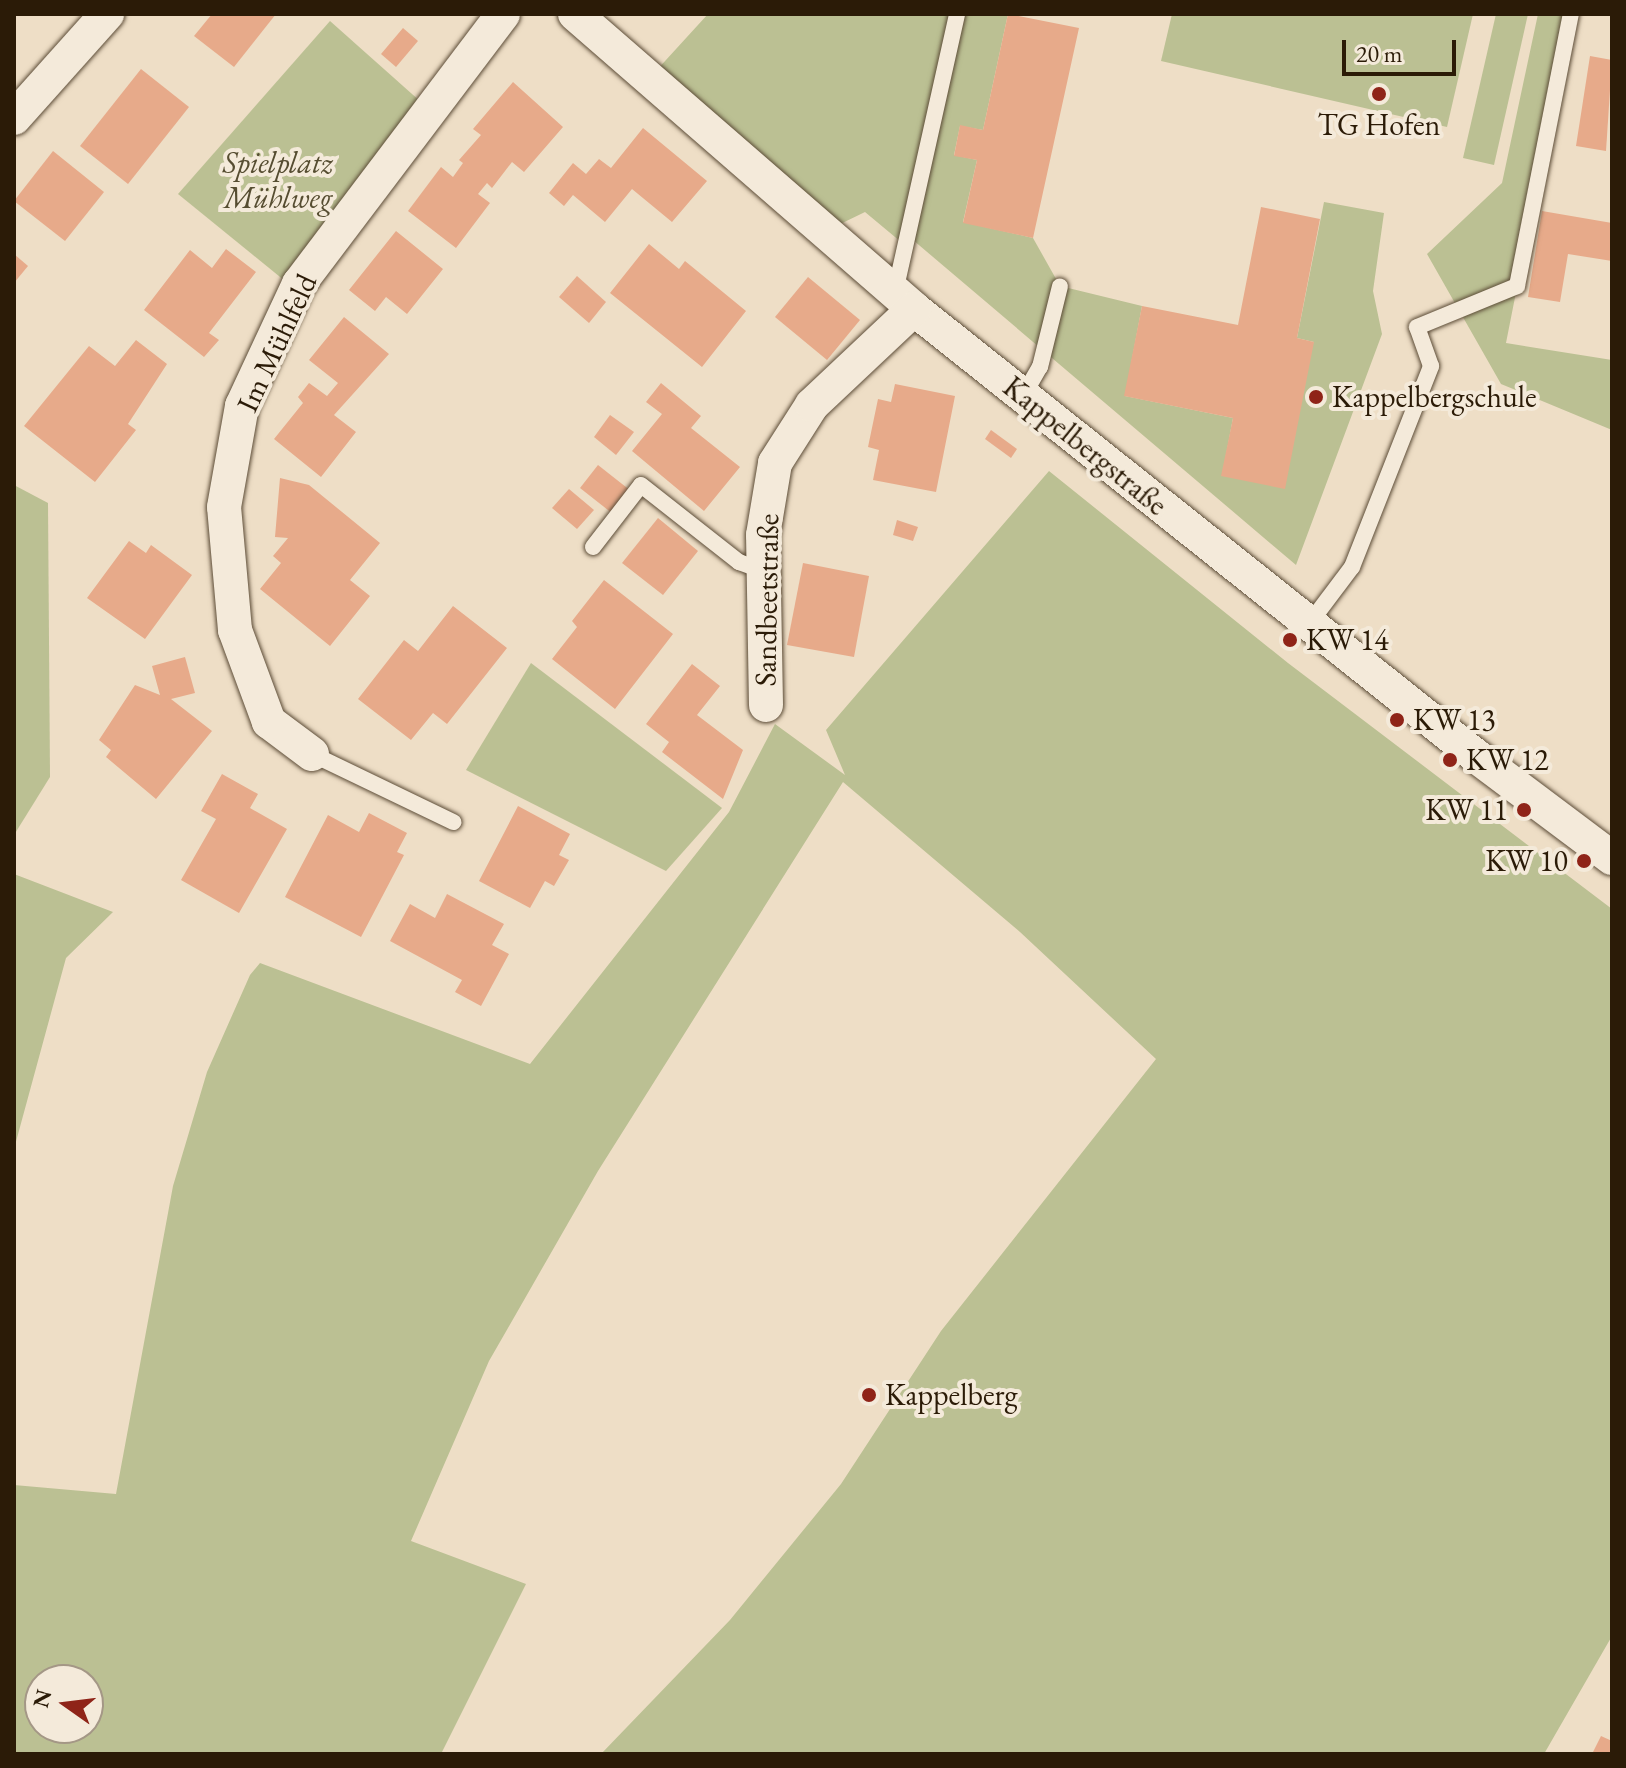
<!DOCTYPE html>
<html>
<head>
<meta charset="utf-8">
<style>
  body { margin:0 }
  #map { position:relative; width:1626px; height:1768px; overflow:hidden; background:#eedec6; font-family:"EB Garamond",serif }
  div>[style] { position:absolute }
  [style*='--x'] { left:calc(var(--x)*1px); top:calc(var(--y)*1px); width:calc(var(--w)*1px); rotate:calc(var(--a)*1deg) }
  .green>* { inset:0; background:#bbc093 }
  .building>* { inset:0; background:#e7aa8a }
  .roads { filter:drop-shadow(0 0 2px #5c4c37) drop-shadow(0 0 2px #5c4c37) }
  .service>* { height:16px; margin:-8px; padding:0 8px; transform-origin:8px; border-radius:8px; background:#f4eada }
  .minor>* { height:34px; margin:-17px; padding:0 17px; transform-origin:17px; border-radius:17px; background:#f4eada }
  .dots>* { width:22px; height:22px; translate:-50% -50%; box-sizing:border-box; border:4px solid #f4eada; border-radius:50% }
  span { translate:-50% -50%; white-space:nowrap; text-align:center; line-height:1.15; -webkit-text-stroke:8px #f4eada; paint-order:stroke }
  .poi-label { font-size:30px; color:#2b1b07 }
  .left { translate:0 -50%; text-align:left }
  .right { translate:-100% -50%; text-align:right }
  .park-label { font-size:30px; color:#564d31; font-style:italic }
  .street-label { font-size:30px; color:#2b1b07 }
  .frame { position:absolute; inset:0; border:16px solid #2b1b07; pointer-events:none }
  .north { position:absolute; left:24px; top:1664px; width:80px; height:80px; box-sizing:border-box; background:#f4eada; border:2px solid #a49786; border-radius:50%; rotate:284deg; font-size:22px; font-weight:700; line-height:32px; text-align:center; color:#2b1b07 }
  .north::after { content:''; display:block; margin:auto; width:28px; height:36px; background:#8f2418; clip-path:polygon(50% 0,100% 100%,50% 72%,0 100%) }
  .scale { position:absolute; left:1342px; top:40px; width:114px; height:36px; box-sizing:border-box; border:4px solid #2b1b07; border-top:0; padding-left:10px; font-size:24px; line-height:28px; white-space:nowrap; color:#2b1b07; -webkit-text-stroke:6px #f4eada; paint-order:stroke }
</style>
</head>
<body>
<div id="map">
  <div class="green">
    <div style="clip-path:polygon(708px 14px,952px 14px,901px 242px,865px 212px,830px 229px,655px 72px)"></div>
    <div style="clip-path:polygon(965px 14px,1008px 14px,983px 130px,960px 126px,954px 155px,977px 160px,963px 222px,1033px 238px,1060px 286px,1142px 306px,1125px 396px,1233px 418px,1222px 476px,1314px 342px,1297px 338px,1324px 202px,1384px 213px,1373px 291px,1382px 334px,1296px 565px,913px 240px)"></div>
    <div style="clip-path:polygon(1172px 14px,1473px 14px,1447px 127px,1161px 61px)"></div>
    <div style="clip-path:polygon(1496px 14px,1528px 14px,1494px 165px,1463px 158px)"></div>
    <div style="clip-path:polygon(1538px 14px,1571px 14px,1506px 343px,1612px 360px,1612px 430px,1501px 384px,1427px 254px,1502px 183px)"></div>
    <div style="clip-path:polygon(330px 21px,421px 102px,285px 281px,178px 194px)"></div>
    <div style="clip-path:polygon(evenodd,1049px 471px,1288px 663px,1612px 909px,1612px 1636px,1544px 1754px,601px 1754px,730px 1620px,841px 1484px,941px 1331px,1156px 1059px,1020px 932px,843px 782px,598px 1171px,489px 1361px,411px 1541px,526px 1584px,441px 1754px,14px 1754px,14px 1485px,116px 1494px,173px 1186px,207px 1072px,250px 975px,260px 963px,530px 1064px,729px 812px,775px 724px,845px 775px,826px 730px,1049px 471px,40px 1680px,88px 1680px,88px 1728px,40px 1728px,40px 1680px)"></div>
    <div style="clip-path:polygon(14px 485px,48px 503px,50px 777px,14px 835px)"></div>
    <div style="clip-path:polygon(531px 663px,722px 808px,666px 871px,466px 770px)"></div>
    <div style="clip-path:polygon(14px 874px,113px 912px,66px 958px,14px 1149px)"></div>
  </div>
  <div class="building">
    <div style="clip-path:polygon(212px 14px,276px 14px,234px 67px,194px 36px)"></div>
    <div style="clip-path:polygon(1008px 14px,1079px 28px,1033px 238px,963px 223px,977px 160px,954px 156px,960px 125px,983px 130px)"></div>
    <div style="clip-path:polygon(403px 28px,418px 41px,396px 67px,381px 54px)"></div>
    <div style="clip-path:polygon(1590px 56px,1612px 60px,1606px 151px,1576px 146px)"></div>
    <div style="clip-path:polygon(141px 69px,189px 107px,128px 184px,80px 146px)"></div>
    <div style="clip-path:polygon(513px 82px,563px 127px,524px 172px,512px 162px,492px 188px,487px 183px,478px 194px,490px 203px,456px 248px,408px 211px,441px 167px,453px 177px,463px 163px,459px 160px,481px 135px,473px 129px)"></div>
    <div style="clip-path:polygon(643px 128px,707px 181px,672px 222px,632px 189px,605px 222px,573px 195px,564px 206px,549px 193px,573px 163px,586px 174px,599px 159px,611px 168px)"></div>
    <div style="clip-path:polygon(53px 151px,104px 192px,65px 241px,14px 201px)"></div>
    <div style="clip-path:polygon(1261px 207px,1320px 219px,1297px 338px,1314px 342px,1285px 489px,1221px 476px,1233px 418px,1124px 396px,1142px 306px,1238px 325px)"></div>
    <div style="clip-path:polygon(1542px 211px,1612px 223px,1612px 261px,1568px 254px,1560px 302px,1528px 297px)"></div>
    <div style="clip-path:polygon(396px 231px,443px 269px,407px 314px,386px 297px,375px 311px,349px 290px)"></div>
    <div style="clip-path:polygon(649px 244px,679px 269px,685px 261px,746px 311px,702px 367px,610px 293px)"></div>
    <div style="clip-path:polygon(226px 249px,256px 272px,209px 333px,219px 340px,204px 357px,144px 310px,190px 250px,212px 268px)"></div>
    <div style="clip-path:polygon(14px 254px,28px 266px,14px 283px)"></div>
    <div style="clip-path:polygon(577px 276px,606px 302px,589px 323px,559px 297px)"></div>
    <div style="clip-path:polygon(808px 277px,860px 320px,827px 360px,775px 317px)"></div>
    <div style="clip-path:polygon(344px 317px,389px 354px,334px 415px,356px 432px,321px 477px,274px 439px,303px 403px,298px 397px,309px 383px,327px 396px,338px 383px,309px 360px)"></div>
    <div style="clip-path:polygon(136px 340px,167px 364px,128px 424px,136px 430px,95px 482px,24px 426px,89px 346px,115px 366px)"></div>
    <div style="clip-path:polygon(661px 383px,701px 416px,691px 428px,740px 467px,704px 511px,632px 451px,662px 414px,646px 402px)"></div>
    <div style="clip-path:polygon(895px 384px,955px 396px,936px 492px,873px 480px,879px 450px,868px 447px,878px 399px,891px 402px)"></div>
    <div style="clip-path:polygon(610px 415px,634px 432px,616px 455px,594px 437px)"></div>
    <div style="clip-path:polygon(991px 430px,1017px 449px,1011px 458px,985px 439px)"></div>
    <div style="clip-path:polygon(598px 465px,631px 491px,613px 514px,580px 488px)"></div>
    <div style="clip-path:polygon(280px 478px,309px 485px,380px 543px,350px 580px,370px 596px,330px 646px,260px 589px,281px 563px,273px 556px,288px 538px,275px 537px)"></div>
    <div style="clip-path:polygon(569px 489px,594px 510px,577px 529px,552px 508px)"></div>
    <div style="clip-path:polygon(658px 518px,698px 551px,663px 595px,622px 563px)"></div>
    <div style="clip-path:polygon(897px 520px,918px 527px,913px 541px,893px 535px)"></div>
    <div style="clip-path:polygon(129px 541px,146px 553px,151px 545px,192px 575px,145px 639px,87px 598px)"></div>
    <div style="clip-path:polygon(803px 563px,869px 576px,854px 657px,787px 645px)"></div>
    <div style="clip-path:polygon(604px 580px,673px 634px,615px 709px,552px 659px,577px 627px,572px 621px)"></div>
    <div style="clip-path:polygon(453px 606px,507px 648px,447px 724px,433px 713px,411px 740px,358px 699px,404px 640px,418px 651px)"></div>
    <div style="clip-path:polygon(185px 657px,195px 693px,171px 699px,212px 731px,156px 799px,106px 757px,111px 750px,99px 740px,135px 685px,160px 695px,152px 666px)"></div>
    <div style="clip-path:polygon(692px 664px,720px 686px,697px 715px,743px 750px,723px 799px,662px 752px,669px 742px,646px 724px)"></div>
    <div style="clip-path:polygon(222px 774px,258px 794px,250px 808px,287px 829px,239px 913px,181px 880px,216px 819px,201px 811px)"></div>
    <div style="clip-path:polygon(518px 806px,570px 834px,559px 855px,569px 860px,554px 886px,545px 881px,530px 908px,479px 881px)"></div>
    <div style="clip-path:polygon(369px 813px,407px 833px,397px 852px,404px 855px,361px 937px,285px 897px,328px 815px,359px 832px)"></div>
    <div style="clip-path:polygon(447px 894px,504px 924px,492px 945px,509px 954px,481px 1006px,455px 992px,462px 980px,390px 941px,410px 904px,435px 918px)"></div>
    <div style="clip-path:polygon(1601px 1736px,1612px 1741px,1612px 1754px,1592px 1754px)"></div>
  </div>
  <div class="roads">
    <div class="service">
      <div style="--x:895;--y:292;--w:285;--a:-77.4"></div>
      <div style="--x:1023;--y:396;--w:34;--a:-60"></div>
      <div style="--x:1040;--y:367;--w:83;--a:-76.1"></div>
      <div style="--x:593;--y:547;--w:78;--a:-52.3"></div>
      <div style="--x:641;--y:485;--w:125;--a:38.2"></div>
      <div style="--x:739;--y:562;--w:27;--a:20"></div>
      <div style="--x:1309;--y:624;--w:71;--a:-53"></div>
      <div style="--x:1352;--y:567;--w:216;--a:-68.5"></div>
      <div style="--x:1431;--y:366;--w:41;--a:-109.7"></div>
      <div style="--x:1417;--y:327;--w:108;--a:-22.3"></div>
      <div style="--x:1517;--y:286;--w:277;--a:-78.8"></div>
      <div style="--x:312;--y:754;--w:157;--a:25.7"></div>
    </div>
    <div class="minor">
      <div style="--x:575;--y:14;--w:449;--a:41"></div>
      <div style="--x:914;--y:309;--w:718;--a:38.5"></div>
      <div style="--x:1476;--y:756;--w:170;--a:36.9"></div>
      <div style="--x:14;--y:118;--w:140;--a:-48.2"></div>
      <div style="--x:766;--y:705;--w:170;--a:-91"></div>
      <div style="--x:763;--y:535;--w:73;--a:-80.5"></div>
      <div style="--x:775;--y:463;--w:69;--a:-57.5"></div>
      <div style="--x:812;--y:405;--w:140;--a:-43.3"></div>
      <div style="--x:312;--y:754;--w:54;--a:-143.3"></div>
      <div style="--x:269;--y:722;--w:98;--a:-110.3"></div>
      <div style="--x:235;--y:630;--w:123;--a:-95.1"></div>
      <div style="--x:224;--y:507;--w:103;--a:-79.9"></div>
      <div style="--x:242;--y:406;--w:135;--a:-65"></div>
      <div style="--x:299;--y:284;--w:338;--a:-52.9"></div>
    </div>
  </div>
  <div class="dots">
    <div style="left:1379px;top:94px;background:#8f2418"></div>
    <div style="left:1316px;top:397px;background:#8f2418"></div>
    <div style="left:1290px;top:640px;background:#8f2418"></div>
    <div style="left:1397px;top:720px;background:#8f2418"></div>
    <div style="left:1450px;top:760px;background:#8f2418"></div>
    <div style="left:1524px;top:810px;background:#8f2418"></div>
    <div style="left:1584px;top:861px;background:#8f2418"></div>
    <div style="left:869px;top:1395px;background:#8f2418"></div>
  </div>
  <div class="poi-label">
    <span style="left:1379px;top:125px">TG Hofen</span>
    <span class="left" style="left:1332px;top:397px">Kappelbergschule</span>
    <span class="left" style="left:1306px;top:640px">KW 14</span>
    <span class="left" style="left:1413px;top:720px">KW 13</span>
    <span class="left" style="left:1466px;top:760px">KW 12</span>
    <span class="right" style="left:1508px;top:810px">KW 11</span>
    <span class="right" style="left:1568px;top:861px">KW 10</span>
    <span class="left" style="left:885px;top:1395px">Kappelberg</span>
  </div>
  <div class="park-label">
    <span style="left:278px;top:180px">Spielplatz<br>Mühlweg</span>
  </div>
  <div class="street-label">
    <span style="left:277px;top:343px;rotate:-65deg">Im Mühlfeld</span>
    <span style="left:1085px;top:446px;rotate:39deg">Kappelbergstraße</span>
    <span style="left:767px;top:600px;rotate:-89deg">Sandbeetstraße</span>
  </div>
  <div class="frame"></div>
  <div class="north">N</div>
  <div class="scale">20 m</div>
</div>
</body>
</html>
